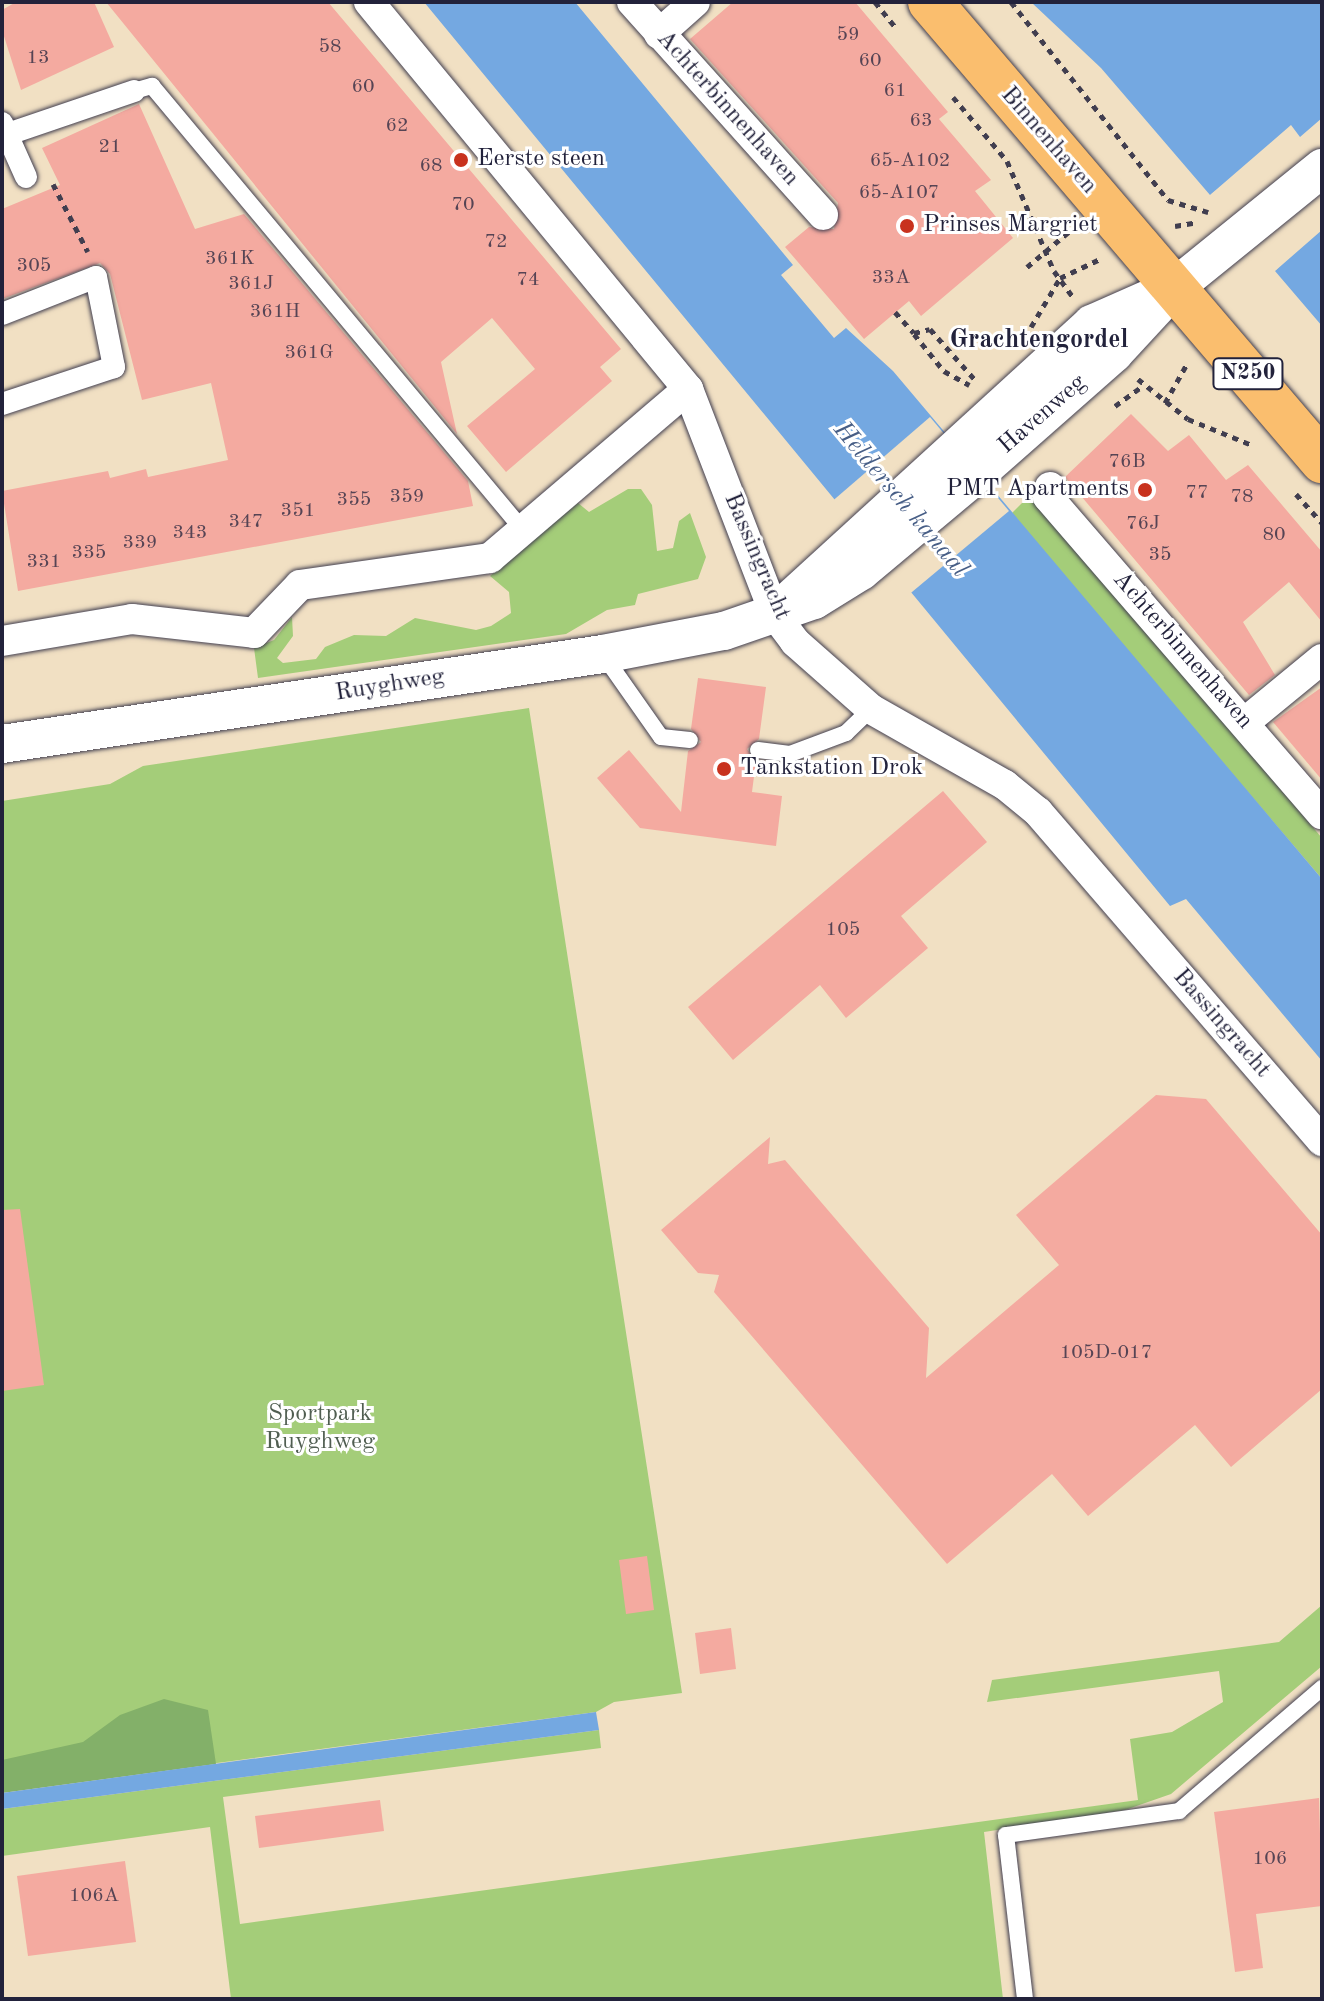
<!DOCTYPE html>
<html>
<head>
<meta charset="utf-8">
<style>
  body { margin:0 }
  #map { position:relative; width:1324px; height:2001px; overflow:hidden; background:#f1e0c3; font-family:"Old Standard TT",serif }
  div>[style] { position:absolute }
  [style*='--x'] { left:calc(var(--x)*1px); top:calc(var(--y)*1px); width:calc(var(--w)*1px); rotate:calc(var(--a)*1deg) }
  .green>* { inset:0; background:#a4cd79 }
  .forest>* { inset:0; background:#83b069 }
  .water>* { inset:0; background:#74a8e1 }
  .pier>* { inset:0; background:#f1e0c3 }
  .building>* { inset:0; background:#f4aaa0 }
  .path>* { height:5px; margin-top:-2.5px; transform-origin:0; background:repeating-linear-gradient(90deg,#413e4f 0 6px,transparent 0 12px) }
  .roads { filter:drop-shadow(0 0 2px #413e4f) drop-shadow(0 0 2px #413e4f) }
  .service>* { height:16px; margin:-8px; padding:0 8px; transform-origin:8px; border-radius:8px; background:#fff }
  .pedestrian>* { height:22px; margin:-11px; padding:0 11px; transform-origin:11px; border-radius:11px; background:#fff }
  .minor>* { height:30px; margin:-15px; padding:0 15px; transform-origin:15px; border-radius:15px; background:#fff }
  .tertiary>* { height:38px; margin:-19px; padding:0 19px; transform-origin:19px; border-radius:19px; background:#fff }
  .primary>* { height:44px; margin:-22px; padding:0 22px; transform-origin:22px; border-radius:22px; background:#fabe6e }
  .dots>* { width:22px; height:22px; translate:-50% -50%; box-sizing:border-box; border:4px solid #fff; border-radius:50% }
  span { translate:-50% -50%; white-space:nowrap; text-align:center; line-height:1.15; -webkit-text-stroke:6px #fff; paint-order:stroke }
  .number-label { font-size:20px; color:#564454 }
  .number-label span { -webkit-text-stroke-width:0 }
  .shield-label span { padding:2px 6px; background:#fff; border:2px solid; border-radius:6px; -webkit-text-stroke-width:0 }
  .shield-label { font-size:22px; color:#22223b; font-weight:700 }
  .street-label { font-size:24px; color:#22223b }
  .poi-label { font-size:24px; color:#22223b }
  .left { translate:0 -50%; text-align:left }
  .right { translate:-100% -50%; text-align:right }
  .park-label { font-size:24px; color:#505e51 }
  .neighbourhood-label { font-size:26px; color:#22223b; font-weight:700 }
  .water-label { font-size:26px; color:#475e86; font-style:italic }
  .frame { position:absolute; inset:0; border:4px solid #22223b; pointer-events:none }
</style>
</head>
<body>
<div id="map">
  <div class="green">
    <div style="clip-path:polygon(628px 489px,641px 489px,652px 505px,657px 551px,673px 548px,679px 521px,690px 513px,706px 557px,698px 579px,638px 594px,635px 605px,607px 610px,566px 634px,258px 678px,254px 648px,274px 640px,292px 617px,293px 636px,277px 658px,283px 663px,316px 659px,325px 647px,354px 635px,386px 636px,415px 618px,476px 630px,491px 626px,511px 613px,509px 592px,490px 576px,578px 503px,589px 512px)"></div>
    <div style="clip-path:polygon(1030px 495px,1322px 838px,1322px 879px,1011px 514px)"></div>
    <div style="clip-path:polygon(529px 708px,682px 1693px,614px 1702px,596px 1712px,2px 1792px,2px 801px,110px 784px,143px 766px)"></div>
    <div style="clip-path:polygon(1322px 1605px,1322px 1666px,1171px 1794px,1125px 1810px,984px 1832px,1003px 1999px,231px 1999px,210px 1827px,2px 1856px,2px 1809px,599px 1730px,601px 1748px,223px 1797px,240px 1924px,1138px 1800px,1130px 1739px,1172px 1732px,1223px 1702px,1219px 1671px,987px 1702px,992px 1680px,1279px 1642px)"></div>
  </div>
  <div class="forest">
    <div style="clip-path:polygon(164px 1699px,208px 1710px,216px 1764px,2px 1793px,2px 1760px,83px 1742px,120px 1715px)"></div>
  </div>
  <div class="water">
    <div style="clip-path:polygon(424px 2px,575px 2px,793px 265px,781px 275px,834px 338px,846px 328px,893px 371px,1322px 879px,1322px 1061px,1186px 899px,1170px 906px)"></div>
    <div style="clip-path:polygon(1031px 2px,1322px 2px,1322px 326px,1275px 271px,1284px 261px,1222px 186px,1210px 195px,1101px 68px)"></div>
    <div style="clip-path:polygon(596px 1712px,599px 1730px,2px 1809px,2px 1793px)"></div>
  </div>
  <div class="pier">
    <div style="clip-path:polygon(1322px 118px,1322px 230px,1275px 271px,1279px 261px,1222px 191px,1210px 195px,1291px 125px,1300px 137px)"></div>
    <div style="clip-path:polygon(930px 417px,1009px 511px,906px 597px,829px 504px)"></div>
  </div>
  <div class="building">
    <div style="clip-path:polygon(16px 2px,94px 2px,114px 47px,21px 90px,2px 30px,2px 10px)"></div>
    <div style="clip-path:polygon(106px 2px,328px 2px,621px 349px,600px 367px,612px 381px,506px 472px,467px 426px,535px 369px,492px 318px,441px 362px,457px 434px)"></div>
    <div style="clip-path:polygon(733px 2px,855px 2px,948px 112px,939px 119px,991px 180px,975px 191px,1013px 238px,921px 316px,909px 301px,864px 339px,785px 247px,809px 227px,834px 229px,838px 203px,690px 39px)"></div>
    <div style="clip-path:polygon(139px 104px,195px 229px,244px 214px,468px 481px,473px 506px,18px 591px,2px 491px,108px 471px,110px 478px,146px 469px,148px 477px,228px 460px,211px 383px,142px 400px,110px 274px,100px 263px,2px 299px,2px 209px,60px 185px,42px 148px)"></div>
    <div style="clip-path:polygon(1131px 414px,1168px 451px,1189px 435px,1226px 480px,1248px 465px,1322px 552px,1322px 622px,1289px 582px,1243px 622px,1275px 675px,1249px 695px,1065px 477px)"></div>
    <div style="clip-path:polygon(698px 678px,766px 687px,759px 739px,747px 749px,756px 761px,752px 792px,782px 796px,776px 846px,640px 828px,597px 778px,629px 750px,681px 812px,688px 751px,701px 742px,691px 729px)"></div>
    <div style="clip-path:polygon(1322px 687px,1322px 780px,1273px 722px)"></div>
    <div style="clip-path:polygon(943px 791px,987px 842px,901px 916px,928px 948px,846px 1018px,820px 985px,733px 1060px,688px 1007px)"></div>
    <div style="clip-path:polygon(1156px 1095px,1206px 1099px,1322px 1235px,1322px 1389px,1231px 1467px,1195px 1425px,1088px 1516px,1052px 1474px,947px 1564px,714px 1292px,719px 1275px,698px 1273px,661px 1230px,770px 1137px,768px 1164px,785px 1160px,929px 1328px,926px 1378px,1059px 1265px,1016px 1215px)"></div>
    <div style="clip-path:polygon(20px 1209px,44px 1385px,2px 1391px,2px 1210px)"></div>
    <div style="clip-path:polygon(647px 1556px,654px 1610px,626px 1614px,619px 1560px)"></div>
    <div style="clip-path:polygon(731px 1628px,736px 1669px,700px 1674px,695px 1633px)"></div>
    <div style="clip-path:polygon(1319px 1798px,1322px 1906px,1256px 1914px,1263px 1968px,1235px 1972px,1214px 1812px)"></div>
    <div style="clip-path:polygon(380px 1800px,384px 1831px,259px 1848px,255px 1816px)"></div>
    <div style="clip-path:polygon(125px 1861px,136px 1942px,28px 1956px,17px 1876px)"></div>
  </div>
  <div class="path">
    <div style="--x:875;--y:2;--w:33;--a:51"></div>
    <div style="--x:1011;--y:2;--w:253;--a:51.6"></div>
    <div style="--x:1168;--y:200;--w:42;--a:16.7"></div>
    <div style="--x:953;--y:97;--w:84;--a:49.8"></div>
    <div style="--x:1007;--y:161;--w:120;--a:66.9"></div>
    <div style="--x:1054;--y:271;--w:31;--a:54"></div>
    <div style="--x:53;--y:184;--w:76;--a:62.8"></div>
    <div style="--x:1175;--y:226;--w:22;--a:-10"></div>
    <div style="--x:1027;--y:267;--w:57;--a:-40.1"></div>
    <div style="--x:895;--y:312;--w:28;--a:48"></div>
    <div style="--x:914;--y:333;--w:16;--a:-14"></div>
    <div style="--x:930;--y:329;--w:71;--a:48.4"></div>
    <div style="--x:1031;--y:327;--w:57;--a:-59.4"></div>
    <div style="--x:1060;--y:278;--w:44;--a:-25.4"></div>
    <div style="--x:914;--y:334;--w:48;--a:51"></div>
    <div style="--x:944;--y:371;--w:29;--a:29"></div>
    <div style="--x:1138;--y:379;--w:64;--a:38.7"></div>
    <div style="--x:1188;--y:419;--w:69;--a:22.1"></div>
    <div style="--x:1165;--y:403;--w:47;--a:-60.7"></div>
    <div style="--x:1115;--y:406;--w:34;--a:-36"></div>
    <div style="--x:1296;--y:494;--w:39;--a:48"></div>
  </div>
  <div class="roads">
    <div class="service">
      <div style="--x:134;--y:91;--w:19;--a:-16"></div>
      <div style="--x:152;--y:86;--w:579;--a:50.12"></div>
      <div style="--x:604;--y:656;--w:99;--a:54.9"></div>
      <div style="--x:661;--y:737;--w:29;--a:6"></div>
      <div style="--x:758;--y:750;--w:32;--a:7"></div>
      <div style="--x:790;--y:754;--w:60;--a:-20.6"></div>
      <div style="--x:846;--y:733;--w:35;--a:-44"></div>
      <div style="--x:1025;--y:1999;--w:165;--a:-96.6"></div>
      <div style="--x:1006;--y:1835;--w:175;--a:-7.9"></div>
      <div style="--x:1179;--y:1811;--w:189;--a:-40.7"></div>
    </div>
    <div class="pedestrian">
      <div style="--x:2;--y:123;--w:59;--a:66"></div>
      <div style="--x:8;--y:134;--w:133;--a:-18.8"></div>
      <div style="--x:2;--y:314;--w:101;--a:-21.5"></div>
      <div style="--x:96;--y:277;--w:92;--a:78.7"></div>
      <div style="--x:114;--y:367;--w:118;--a:161.7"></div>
    </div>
    <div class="minor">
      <div style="--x:369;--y:2;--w:502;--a:50.5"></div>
      <div style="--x:688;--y:389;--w:242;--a:68.9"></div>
      <div style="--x:775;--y:615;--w:34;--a:53"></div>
      <div style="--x:795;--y:642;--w:101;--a:41.4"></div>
      <div style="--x:871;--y:709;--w:154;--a:29.6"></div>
      <div style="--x:1005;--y:785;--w:43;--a:39.3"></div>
      <div style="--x:1038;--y:812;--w:435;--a:49.2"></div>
      <div style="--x:632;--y:2;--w:286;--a:48.1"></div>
      <div style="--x:659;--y:34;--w:48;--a:-41.6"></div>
      <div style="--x:1050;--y:487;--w:10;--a:101"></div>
      <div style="--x:1048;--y:497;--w:419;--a:49.2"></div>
      <div style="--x:2;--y:641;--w:132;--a:-9.6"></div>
      <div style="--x:132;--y:619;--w:123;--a:6.5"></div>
      <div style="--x:254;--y:633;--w:66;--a:-46.2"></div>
      <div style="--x:300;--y:585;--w:192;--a:-8.1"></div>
      <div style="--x:490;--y:558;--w:260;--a:-40.5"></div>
      <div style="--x:1244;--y:723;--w:101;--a:-39.4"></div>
    </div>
    <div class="tertiary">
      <div style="--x:791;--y:599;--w:408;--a:-42.4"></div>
      <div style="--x:1092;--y:324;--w:74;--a:-23.8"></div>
      <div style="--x:2;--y:744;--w:608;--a:-8.52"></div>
      <div style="--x:603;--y:654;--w:123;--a:-10.8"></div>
      <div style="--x:724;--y:631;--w:95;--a:-19"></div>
      <div style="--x:814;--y:600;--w:55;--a:-31.7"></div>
      <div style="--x:861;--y:571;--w:153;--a:-39.9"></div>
      <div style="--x:978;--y:473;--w:181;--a:-41.4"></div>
      <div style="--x:1114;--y:353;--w:88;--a:-47.3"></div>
      <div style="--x:1174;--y:288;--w:191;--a:-39"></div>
    </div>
    <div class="primary">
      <div style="--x:930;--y:2;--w:604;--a:49.5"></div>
    </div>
  </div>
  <div class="dots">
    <div style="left:461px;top:160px;background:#c8321e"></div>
    <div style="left:907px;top:226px;background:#c8321e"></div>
    <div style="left:1145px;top:490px;background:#c8321e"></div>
    <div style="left:724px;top:769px;background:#c8321e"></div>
  </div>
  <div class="number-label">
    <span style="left:848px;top:35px">59</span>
    <span style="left:330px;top:47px">58</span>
    <span style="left:38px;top:58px">13</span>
    <span style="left:870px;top:61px">60</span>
    <span style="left:363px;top:87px">60</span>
    <span style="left:895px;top:91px">61</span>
    <span style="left:921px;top:121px">63</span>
    <span style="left:397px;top:126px">62</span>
    <span style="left:110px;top:147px">21</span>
    <span style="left:910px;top:161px">65-A102</span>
    <span style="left:431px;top:166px">68</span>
    <span style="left:899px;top:193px">65-A107</span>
    <span style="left:463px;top:205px">70</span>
    <span style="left:496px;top:242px">72</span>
    <span style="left:230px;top:259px">361K</span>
    <span style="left:34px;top:266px">305</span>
    <span style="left:891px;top:278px">33A</span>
    <span style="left:528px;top:280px">74</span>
    <span style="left:251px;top:284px">361J</span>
    <span style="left:275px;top:312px">361H</span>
    <span style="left:309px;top:353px">361G</span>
    <span style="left:1127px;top:462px">76B</span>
    <span style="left:1197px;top:493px">77</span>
    <span style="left:407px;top:497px">359</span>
    <span style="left:1242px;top:497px">78</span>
    <span style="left:354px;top:500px">355</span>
    <span style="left:298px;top:511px">351</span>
    <span style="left:246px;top:522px">347</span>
    <span style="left:1143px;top:524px">76J</span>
    <span style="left:190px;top:533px">343</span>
    <span style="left:1274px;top:535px">80</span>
    <span style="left:140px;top:543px">339</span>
    <span style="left:89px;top:553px">335</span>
    <span style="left:1160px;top:555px">35</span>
    <span style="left:44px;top:562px">331</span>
    <span style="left:843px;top:930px">105</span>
    <span style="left:1106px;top:1353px">105D-017</span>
    <span style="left:1270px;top:1859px">106</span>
    <span style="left:94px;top:1896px">106A</span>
  </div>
  <div class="shield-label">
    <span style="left:1248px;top:374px">N250</span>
  </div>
  <div class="street-label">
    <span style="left:727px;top:109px;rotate:48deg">Achterbinnenhaven</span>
    <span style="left:1048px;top:141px;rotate:49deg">Binnenhaven</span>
    <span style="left:1043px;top:415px;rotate:-41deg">Havenweg</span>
    <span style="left:756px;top:557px;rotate:67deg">Bassingracht</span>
    <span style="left:1182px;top:651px;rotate:49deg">Achterbinnenhaven</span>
    <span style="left:390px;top:686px;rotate:-9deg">Ruyghweg</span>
    <span style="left:1221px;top:1024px;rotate:49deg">Bassingracht</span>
  </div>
  <div class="poi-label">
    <span class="left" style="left:477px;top:160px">Eerste steen</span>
    <span class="left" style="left:923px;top:226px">Prinses Margriet</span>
    <span class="right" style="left:1129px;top:490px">PMT Apartments</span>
    <span class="left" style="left:740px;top:769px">Tankstation Drok</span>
  </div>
  <div class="park-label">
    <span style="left:320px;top:1429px">Sportpark<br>Ruyghweg</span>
  </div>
  <div class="neighbourhood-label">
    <span style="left:1039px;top:341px">Grachtengordel</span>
  </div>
  <div class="water-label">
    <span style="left:900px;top:500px;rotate:50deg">Heldersch kanaal</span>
  </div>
  <div class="frame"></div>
</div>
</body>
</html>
